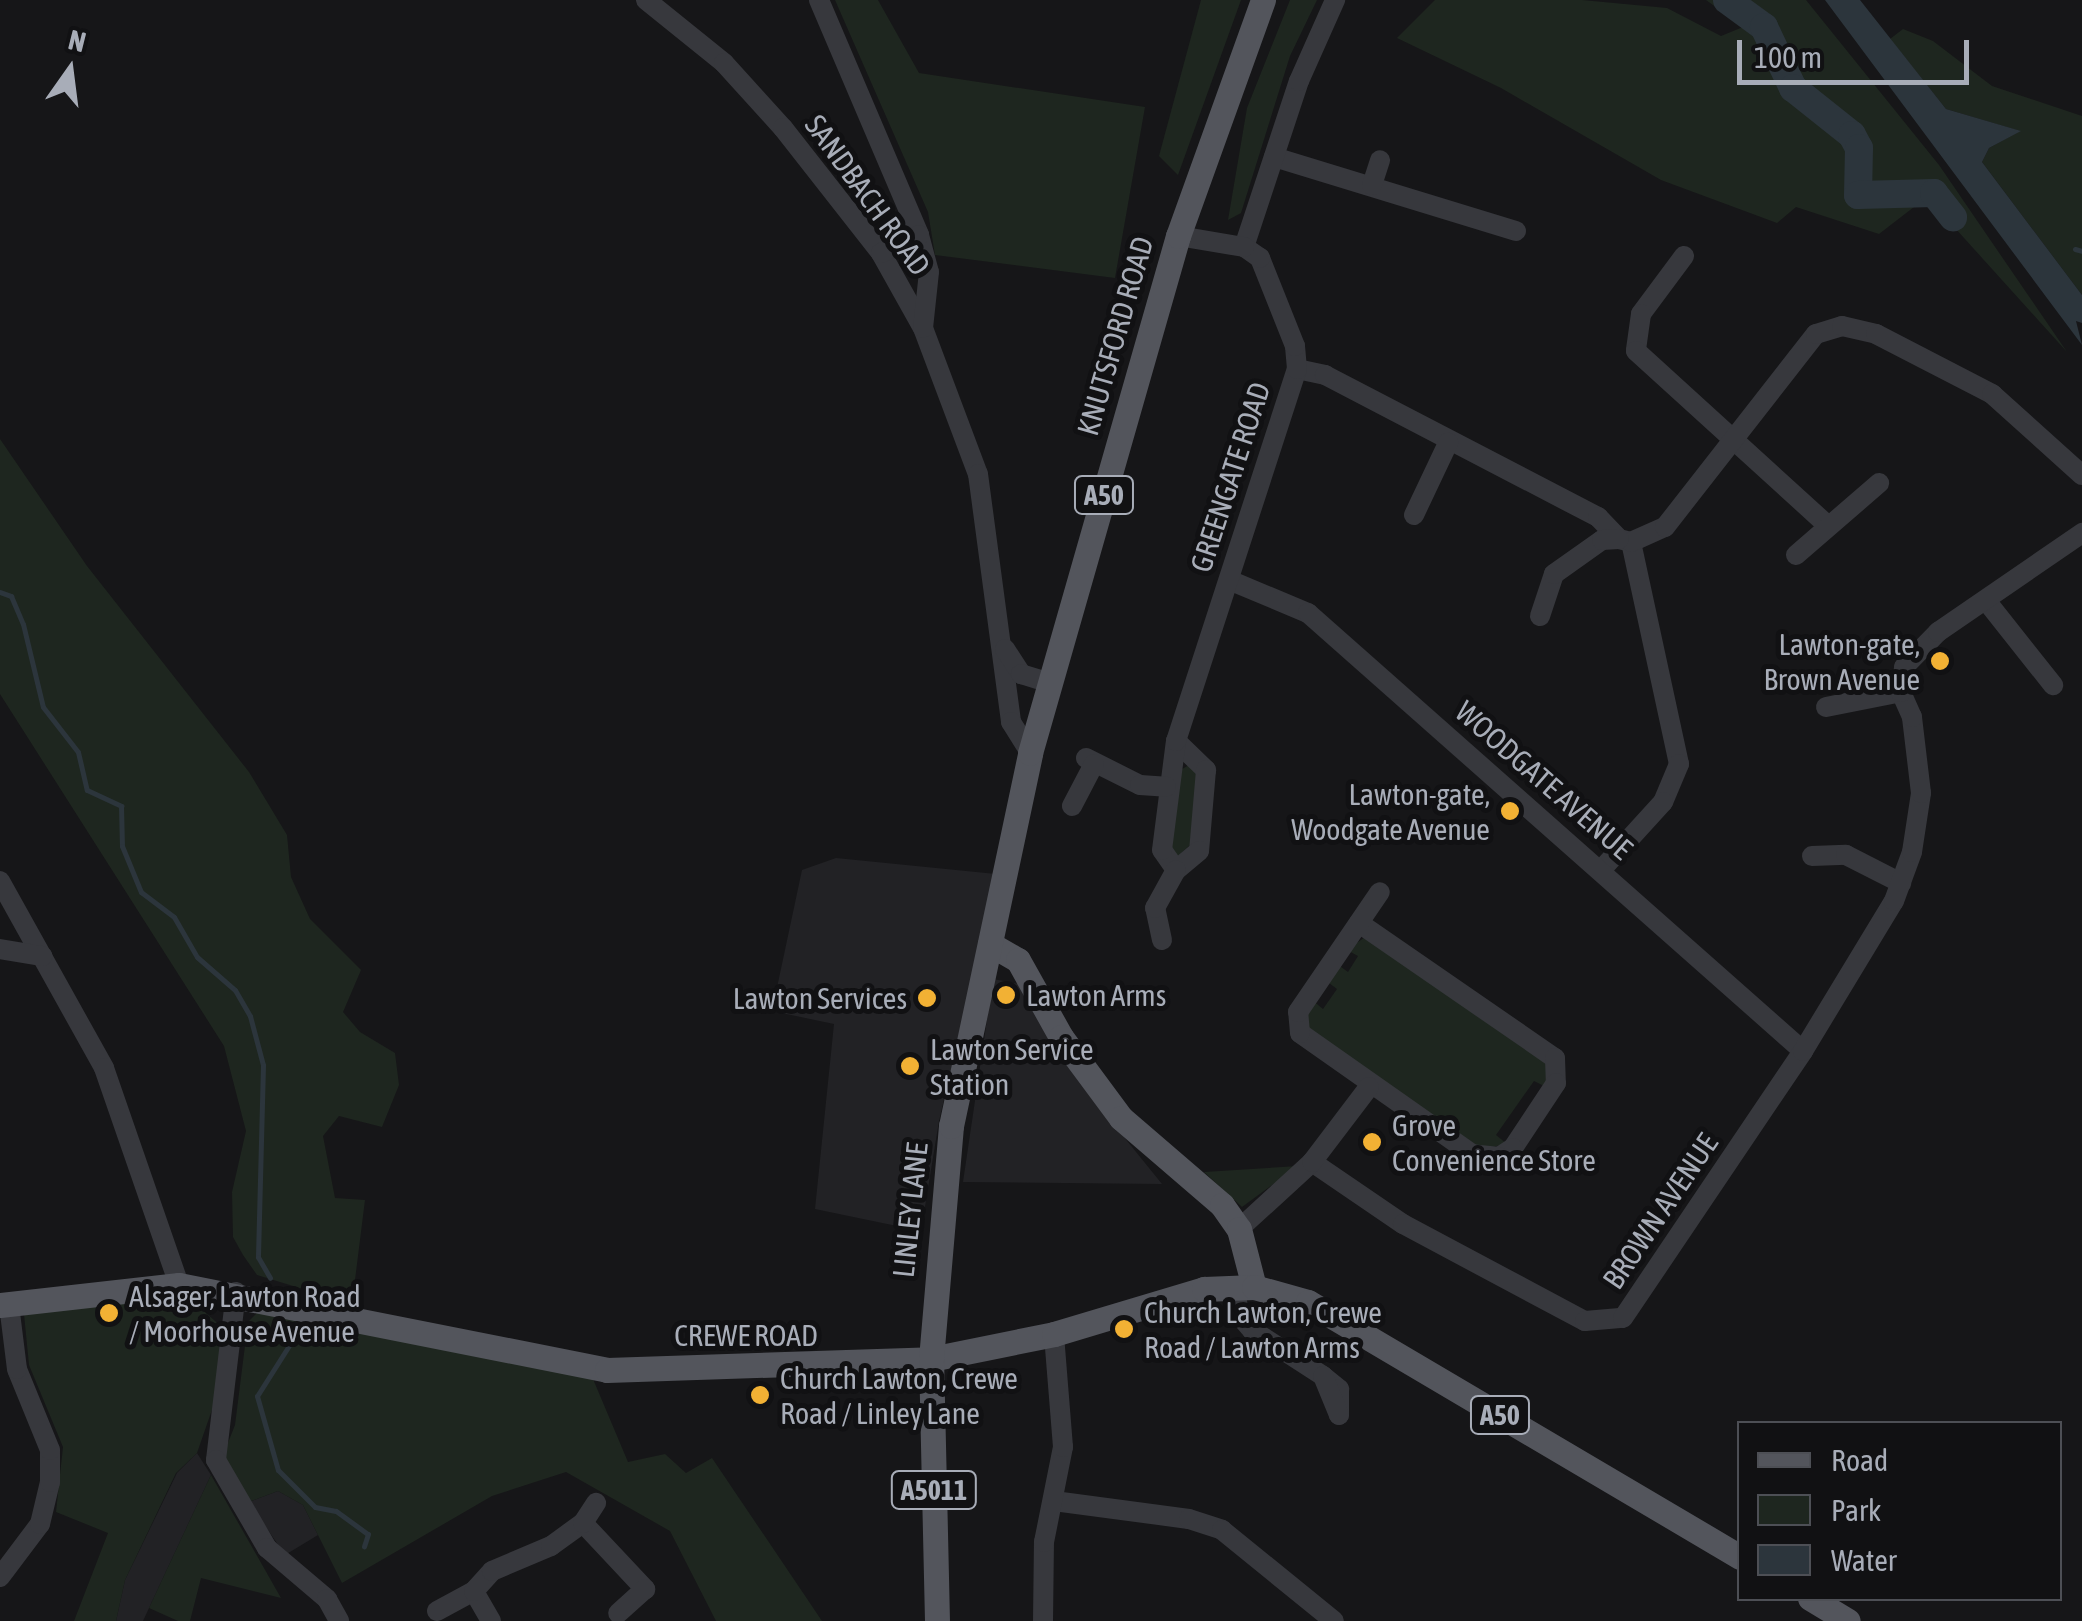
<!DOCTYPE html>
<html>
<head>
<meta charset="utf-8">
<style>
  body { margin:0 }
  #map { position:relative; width:2082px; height:1621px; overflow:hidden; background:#161618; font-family:"Asap Condensed",sans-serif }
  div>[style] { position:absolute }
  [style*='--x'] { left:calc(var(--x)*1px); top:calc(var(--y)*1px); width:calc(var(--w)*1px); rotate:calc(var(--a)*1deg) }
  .built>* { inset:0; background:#222225 }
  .green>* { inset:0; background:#1e261f }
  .water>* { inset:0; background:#2c353c }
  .stream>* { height:5px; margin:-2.5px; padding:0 2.5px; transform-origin:2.5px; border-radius:2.5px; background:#2c353c }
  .river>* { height:28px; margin:-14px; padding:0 14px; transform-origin:14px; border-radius:14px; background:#2c353c }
  .minor>* { height:20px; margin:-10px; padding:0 10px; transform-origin:10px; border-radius:10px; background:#37383d }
  .major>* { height:25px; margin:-12.5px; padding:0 12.5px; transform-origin:12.5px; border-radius:12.5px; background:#53555c }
  .dots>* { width:28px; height:28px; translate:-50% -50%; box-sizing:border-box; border:5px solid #111113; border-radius:50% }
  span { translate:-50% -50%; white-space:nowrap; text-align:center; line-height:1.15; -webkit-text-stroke:10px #111113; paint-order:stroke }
  .shield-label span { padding:2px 8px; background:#111113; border:2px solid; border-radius:8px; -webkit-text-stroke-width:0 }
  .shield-label { font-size:28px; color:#a8adb8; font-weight:700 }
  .street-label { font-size:30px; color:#a8adb8 }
  .poi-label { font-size:30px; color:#a8adb8 }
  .right { translate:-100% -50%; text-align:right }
  .left { translate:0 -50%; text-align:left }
  .legend { position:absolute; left:1737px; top:1421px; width:325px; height:180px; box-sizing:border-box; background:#111113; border:2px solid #4d4f55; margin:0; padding:12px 18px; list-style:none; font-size:30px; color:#a8adb8 }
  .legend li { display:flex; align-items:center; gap:20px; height:50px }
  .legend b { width:50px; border:2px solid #4d4f55 }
  .north { position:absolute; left:20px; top:20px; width:100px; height:100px; -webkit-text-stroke:8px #111113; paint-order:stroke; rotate:14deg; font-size:28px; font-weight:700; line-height:40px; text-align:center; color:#a8adb8 }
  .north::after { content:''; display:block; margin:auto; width:35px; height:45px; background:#a8adb8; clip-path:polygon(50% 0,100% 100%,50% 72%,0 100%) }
  .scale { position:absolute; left:1737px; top:40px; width:232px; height:45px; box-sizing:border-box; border:5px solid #a8adb8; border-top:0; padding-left:12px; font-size:30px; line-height:35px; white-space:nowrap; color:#a8adb8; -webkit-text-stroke:8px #111113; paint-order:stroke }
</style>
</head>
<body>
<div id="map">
  <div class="built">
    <div style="clip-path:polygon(836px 858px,996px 874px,939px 1121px,921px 1231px,815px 1209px,834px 1024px,772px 1011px,802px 870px)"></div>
    <div style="clip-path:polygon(993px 979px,1024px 985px,1085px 1089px,1162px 1184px,963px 1182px)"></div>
    <div style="clip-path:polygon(197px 1453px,211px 1475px,143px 1621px,116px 1621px,125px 1580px,177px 1473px)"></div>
    <div style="clip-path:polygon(278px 1491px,303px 1505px,318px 1535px,285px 1555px,249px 1502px)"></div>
  </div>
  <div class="green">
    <div style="clip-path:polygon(835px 0,878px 0,919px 73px,1145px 107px,1115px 278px,935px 255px,928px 212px)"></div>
    <div style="clip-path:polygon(1201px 0,1241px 0,1178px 175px,1159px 156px)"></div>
    <div style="clip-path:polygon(1290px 0,1317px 0,1290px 56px,1241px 213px,1228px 220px,1247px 108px)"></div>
    <div style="clip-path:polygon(1435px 0,1582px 0,1667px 8px,1721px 36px,1743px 27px,1706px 0,1806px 0,1939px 165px,2067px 352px,1927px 197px,1879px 234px,1796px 207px,1777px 223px,1661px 180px,1501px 88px,1397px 38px)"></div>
    <div style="clip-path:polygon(1903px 29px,1933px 41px,1992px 86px,2082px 116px,2082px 295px,1982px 162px,1989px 148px,2020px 131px,1946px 109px,1890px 39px)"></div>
    <div style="clip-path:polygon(0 439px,87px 566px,249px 772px,287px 835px,291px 877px,310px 919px,361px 970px,343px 1012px,360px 1032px,395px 1053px,399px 1085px,382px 1127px,339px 1116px,323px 1136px,335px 1198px,365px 1200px,352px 1304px,257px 1275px,243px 1255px,233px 1237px,232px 1192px,246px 1131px,224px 1046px,0 694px)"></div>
    <div style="clip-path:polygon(1189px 765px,1198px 776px,1190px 845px,1177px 857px,1168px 840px,1177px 772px)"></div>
    <div style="clip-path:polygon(1365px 937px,1550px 1061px,1546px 1087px,1534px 1081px,1496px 1135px,1507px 1144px,1482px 1149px,1309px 1036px,1305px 1013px,1312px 1000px,1323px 1009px,1337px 989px,1325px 980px,1337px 964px,1348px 972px,1358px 956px,1347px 950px)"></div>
    <div style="clip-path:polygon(1298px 1166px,1242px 1207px,1204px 1172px)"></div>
    <div style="clip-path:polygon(162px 1298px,198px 1306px,223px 1328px,214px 1404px,197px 1453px,176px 1473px,125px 1580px,116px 1621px,74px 1621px,108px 1533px,56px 1512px,63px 1447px,29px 1365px,24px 1314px)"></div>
    <div style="clip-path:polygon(258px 1312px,593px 1379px,628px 1462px,665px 1454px,686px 1473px,712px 1458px,822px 1621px,716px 1621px,670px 1531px,566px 1472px,492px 1496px,342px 1583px,303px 1505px,278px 1491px,249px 1502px,220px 1463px,235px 1425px,248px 1322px)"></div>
    <div style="clip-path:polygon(211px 1475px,281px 1598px,201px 1578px,190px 1621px,178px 1621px,149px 1608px)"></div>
  </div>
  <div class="water">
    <div style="clip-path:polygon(1825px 0,1860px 0,1946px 109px,2021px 131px,1989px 148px,1982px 162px,2082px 295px,2082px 323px,2076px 321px,2082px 345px)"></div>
  </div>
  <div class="stream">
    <div style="--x:2075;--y:249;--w:7;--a:16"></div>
    <div style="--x:0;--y:592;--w:12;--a:20"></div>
    <div style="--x:11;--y:596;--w:30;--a:67"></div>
    <div style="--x:23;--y:624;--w:85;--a:76.5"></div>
    <div style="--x:43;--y:707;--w:57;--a:52.1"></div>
    <div style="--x:78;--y:752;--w:39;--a:77"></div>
    <div style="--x:87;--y:790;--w:38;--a:25"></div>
    <div style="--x:121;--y:806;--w:40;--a:88.6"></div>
    <div style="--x:122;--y:846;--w:50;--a:67.6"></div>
    <div style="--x:141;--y:892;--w:41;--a:37.1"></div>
    <div style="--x:174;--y:917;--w:46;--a:60.1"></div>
    <div style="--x:197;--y:957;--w:50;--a:41"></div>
    <div style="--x:235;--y:990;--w:30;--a:60"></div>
    <div style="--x:250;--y:1016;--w:51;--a:75.1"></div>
    <div style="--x:263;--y:1065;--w:192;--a:91.5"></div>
    <div style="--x:258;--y:1257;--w:24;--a:60"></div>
    <div style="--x:290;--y:1324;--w:13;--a:67"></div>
    <div style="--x:295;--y:1336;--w:71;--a:122.3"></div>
    <div style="--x:257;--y:1396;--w:77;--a:74.2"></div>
    <div style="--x:278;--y:1470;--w:52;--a:45"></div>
    <div style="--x:315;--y:1507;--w:21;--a:11"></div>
    <div style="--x:336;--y:1511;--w:39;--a:36"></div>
    <div style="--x:368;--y:1534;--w:13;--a:108"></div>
  </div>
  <div class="river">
    <div style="--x:1727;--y:0;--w:46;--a:36.1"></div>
    <div style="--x:1764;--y:27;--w:68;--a:64.6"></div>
    <div style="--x:1793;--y:88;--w:75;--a:38.5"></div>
    <div style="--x:1852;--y:135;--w:15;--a:62"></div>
    <div style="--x:1859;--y:148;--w:47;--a:91.2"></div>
    <div style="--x:1858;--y:195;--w:76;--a:-1.5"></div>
    <div style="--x:1934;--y:193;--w:31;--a:52"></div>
  </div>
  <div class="minor">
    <div style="--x:646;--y:0;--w:100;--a:38.9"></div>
    <div style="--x:724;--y:63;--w:88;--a:47.8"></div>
    <div style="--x:783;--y:128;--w:159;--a:51.9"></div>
    <div style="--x:881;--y:253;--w:86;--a:60.8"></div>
    <div style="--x:923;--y:328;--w:156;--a:69.4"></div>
    <div style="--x:978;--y:474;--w:250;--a:82.4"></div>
    <div style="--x:1011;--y:722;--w:36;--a:58"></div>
    <div style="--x:819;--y:0;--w:255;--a:66.9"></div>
    <div style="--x:919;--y:235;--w:38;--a:75"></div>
    <div style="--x:929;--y:272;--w:56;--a:96.1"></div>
    <div style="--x:1274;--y:157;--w:253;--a:17"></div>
    <div style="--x:1372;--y:185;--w:26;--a:-72"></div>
    <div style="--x:1244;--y:247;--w:175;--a:-71.7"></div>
    <div style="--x:1299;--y:81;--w:89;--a:-66"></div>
    <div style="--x:881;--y:253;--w:42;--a:-25.3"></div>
    <div style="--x:1684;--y:256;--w:72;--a:126.6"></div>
    <div style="--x:1641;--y:314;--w:37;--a:98"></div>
    <div style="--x:1636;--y:351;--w:260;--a:42.3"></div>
    <div style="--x:1297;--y:369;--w:29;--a:12"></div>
    <div style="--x:1325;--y:375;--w:308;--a:27.5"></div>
    <div style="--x:1598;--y:517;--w:30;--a:46"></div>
    <div style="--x:1619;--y:539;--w:12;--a:14"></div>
    <div style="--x:1631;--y:542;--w:227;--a:77.8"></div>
    <div style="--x:1679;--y:764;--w:41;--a:112.8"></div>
    <div style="--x:1663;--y:802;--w:91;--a:132.3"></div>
    <div style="--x:1414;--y:515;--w:80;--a:-64.7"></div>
    <div style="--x:1631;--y:542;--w:37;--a:-24"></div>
    <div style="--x:1665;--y:527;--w:245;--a:-52"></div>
    <div style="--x:1816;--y:334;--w:27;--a:-17"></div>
    <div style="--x:1842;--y:326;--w:35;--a:13"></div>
    <div style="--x:1876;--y:334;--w:131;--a:27.3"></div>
    <div style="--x:1992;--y:394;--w:121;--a:42"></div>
    <div style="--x:1796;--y:555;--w:110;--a:-40.9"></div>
    <div style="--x:1229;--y:580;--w:86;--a:22.7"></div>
    <div style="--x:1308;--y:613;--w:661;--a:41.5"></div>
    <div style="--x:1988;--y:603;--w:105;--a:51.6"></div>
    <div style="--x:1540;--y:616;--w:44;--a:-71.6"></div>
    <div style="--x:1554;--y:574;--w:59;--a:-35.3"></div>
    <div style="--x:1602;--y:540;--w:17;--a:-3"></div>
    <div style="--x:1005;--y:649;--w:30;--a:57"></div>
    <div style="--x:1021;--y:674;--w:31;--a:17"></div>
    <div style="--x:1826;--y:707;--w:76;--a:-11.3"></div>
    <div style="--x:1176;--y:741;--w:42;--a:44"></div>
    <div style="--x:1206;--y:770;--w:81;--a:94.9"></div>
    <div style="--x:1199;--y:851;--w:30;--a:140"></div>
    <div style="--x:1176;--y:870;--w:24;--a:-125"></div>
    <div style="--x:1162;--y:850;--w:110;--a:-82.7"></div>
    <div style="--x:1176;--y:741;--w:391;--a:-72"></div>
    <div style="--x:1297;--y:369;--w:23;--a:-95"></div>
    <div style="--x:1295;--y:346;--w:95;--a:-111.7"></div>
    <div style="--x:1260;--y:258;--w:19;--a:-145"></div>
    <div style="--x:1244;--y:247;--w:67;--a:-170.5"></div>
    <div style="--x:1086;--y:758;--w:60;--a:26.6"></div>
    <div style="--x:1140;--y:785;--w:26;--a:4"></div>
    <div style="--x:1072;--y:806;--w:47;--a:-62.4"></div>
    <div style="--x:1812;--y:856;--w:34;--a:-2"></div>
    <div style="--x:1846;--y:855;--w:62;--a:27"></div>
    <div style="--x:0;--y:881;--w:214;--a:60.9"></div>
    <div style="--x:104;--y:1068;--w:230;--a:70.9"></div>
    <div style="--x:1359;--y:923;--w:238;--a:34.6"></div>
    <div style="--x:1555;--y:1058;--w:25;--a:88"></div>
    <div style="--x:1556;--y:1083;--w:78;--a:123.5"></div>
    <div style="--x:1513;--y:1148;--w:17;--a:147"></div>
    <div style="--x:1499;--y:1157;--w:27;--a:-174"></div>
    <div style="--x:1472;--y:1154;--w:210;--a:-144.9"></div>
    <div style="--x:1300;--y:1033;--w:21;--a:-95"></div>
    <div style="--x:1298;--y:1012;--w:145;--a:-55.7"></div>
    <div style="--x:1162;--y:940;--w:33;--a:-102"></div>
    <div style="--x:1155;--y:908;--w:43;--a:-61.1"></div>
    <div style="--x:0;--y:949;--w:43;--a:9.5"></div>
    <div style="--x:1312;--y:1162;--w:110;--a:34.3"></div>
    <div style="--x:1403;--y:1224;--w:206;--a:28.1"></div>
    <div style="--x:1585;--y:1321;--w:38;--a:-5"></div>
    <div style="--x:1623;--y:1318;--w:322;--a:-56"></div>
    <div style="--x:1803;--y:1051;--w:175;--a:-58.8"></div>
    <div style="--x:1894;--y:901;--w:52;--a:-69.8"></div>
    <div style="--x:1912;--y:852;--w:60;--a:-81.3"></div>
    <div style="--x:1921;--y:793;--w:77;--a:-96.8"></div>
    <div style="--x:1912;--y:717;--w:27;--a:-114"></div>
    <div style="--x:1901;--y:692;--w:25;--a:-83"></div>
    <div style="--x:1904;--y:667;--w:49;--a:-45.8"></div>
    <div style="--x:1938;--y:632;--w:175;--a:-34.5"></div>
    <div style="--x:1239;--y:1229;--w:99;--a:-42.5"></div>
    <div style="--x:1312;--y:1162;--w:94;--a:-52.8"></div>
    <div style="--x:1235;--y:1287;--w:28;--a:82"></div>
    <div style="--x:1239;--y:1315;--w:20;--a:49"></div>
    <div style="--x:1252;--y:1330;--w:85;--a:32.9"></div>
    <div style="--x:1323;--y:1376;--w:21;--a:39"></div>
    <div style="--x:1339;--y:1389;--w:26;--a:90"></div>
    <div style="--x:1339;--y:1415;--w:42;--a:-112.3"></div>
    <div style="--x:236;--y:1292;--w:169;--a:96.8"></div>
    <div style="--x:216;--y:1460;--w:102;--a:59.9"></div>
    <div style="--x:267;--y:1548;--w:79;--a:40.4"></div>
    <div style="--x:327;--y:1599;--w:25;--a:61"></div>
    <div style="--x:1054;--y:1501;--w:136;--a:7.6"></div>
    <div style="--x:1189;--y:1519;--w:35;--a:18"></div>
    <div style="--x:1222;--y:1530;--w:144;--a:39.1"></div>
    <div style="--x:583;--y:1523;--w:91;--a:46.8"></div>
    <div style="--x:645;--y:1589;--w:36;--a:138"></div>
    <div style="--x:0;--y:1577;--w:66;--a:-53"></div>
    <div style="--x:40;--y:1524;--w:43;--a:-76.6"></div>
    <div style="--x:50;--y:1482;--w:32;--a:-90"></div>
    <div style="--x:50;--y:1450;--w:87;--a:-112.2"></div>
    <div style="--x:17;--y:1369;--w:64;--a:-97.1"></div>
    <div style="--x:437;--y:1611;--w:42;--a:-28.4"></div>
    <div style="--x:491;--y:1621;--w:34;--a:-120"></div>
    <div style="--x:474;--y:1591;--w:27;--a:-48"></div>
    <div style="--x:492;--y:1571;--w:64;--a:-23"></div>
    <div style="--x:551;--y:1546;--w:39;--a:-36"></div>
    <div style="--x:583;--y:1523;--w:24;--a:-57"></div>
    <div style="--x:1043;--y:1621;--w:79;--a:-89.3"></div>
    <div style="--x:1044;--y:1542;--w:97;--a:-78.7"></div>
    <div style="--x:1063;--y:1447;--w:113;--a:-94.6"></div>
  </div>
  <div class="major">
    <div style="--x:990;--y:944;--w:32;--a:30"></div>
    <div style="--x:1018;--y:960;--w:88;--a:60.8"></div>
    <div style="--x:1061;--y:1037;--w:101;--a:53.5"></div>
    <div style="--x:1121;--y:1118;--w:133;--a:40.7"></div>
    <div style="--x:1222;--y:1205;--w:29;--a:55"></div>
    <div style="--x:1239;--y:1229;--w:60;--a:75.5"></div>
    <div style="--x:0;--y:1305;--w:180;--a:-6.4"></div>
    <div style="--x:179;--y:1285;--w:436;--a:11.2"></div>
    <div style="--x:607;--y:1370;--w:324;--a:-1.9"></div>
    <div style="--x:931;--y:1359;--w:126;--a:-11.5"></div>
    <div style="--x:1054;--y:1334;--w:157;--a:-16.7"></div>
    <div style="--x:1204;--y:1289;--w:50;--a:-2.3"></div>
    <div style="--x:1254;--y:1287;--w:56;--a:15.5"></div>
    <div style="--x:1308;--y:1302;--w:502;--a:30.55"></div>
    <div style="--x:1810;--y:1598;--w:44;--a:31.2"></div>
    <div style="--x:937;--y:1621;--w:262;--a:-91.3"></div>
    <div style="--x:931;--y:1359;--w:234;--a:-85.1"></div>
    <div style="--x:951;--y:1126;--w:381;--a:-78"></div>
    <div style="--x:1030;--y:753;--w:538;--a:-74.03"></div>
    <div style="--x:1178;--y:236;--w:251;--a:-70.2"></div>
  </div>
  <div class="dots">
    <div style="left:1940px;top:661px;background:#f2b134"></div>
    <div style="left:1510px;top:811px;background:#f2b134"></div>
    <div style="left:1006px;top:995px;background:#f2b134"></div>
    <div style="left:927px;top:998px;background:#f2b134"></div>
    <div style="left:910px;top:1066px;background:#f2b134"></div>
    <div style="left:1372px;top:1142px;background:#f2b134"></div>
    <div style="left:109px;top:1313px;background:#f2b134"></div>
    <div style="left:1124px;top:1329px;background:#f2b134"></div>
    <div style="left:760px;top:1395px;background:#f2b134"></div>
  </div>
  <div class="shield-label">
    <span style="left:1104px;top:495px">A50</span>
    <span style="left:1500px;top:1415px">A50</span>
    <span style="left:934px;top:1490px">A5011</span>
  </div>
  <div class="street-label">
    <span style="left:868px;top:195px;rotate:54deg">SANDBACH ROAD</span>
    <span style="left:1115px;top:336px;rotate:-74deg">KNUTSFORD ROAD</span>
    <span style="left:1230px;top:477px;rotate:-72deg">GREENGATE ROAD</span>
    <span style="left:1544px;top:780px;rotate:41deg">WOODGATE AVENUE</span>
    <span style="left:910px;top:1210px;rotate:-84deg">LINLEY LANE</span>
    <span style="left:1660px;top:1211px;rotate:-56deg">BROWN AVENUE</span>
    <span style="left:746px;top:1335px">CREWE ROAD</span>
  </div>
  <div class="poi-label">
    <span class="right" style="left:1920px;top:661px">Lawton-gate,<br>Brown Avenue</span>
    <span class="right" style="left:1490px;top:811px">Lawton-gate,<br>Woodgate Avenue</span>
    <span class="left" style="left:1026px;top:995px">Lawton Arms</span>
    <span class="right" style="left:907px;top:998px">Lawton Services</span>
    <span class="left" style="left:930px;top:1066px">Lawton Service<br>Station</span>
    <span class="left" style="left:1392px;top:1142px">Grove<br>Convenience Store</span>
    <span class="left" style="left:129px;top:1313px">Alsager, Lawton Road<br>/ Moorhouse Avenue</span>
    <span class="left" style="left:1144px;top:1329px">Church Lawton, Crewe<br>Road / Lawton Arms</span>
    <span class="left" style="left:780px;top:1395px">Church Lawton, Crewe<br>Road / Linley Lane</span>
  </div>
  <ul class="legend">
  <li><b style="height:12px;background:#53555c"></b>Road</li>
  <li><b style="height:28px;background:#1e261f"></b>Park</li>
  <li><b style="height:28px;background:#2c353c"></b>Water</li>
  </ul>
  <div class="north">N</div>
  <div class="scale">100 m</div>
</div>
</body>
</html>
